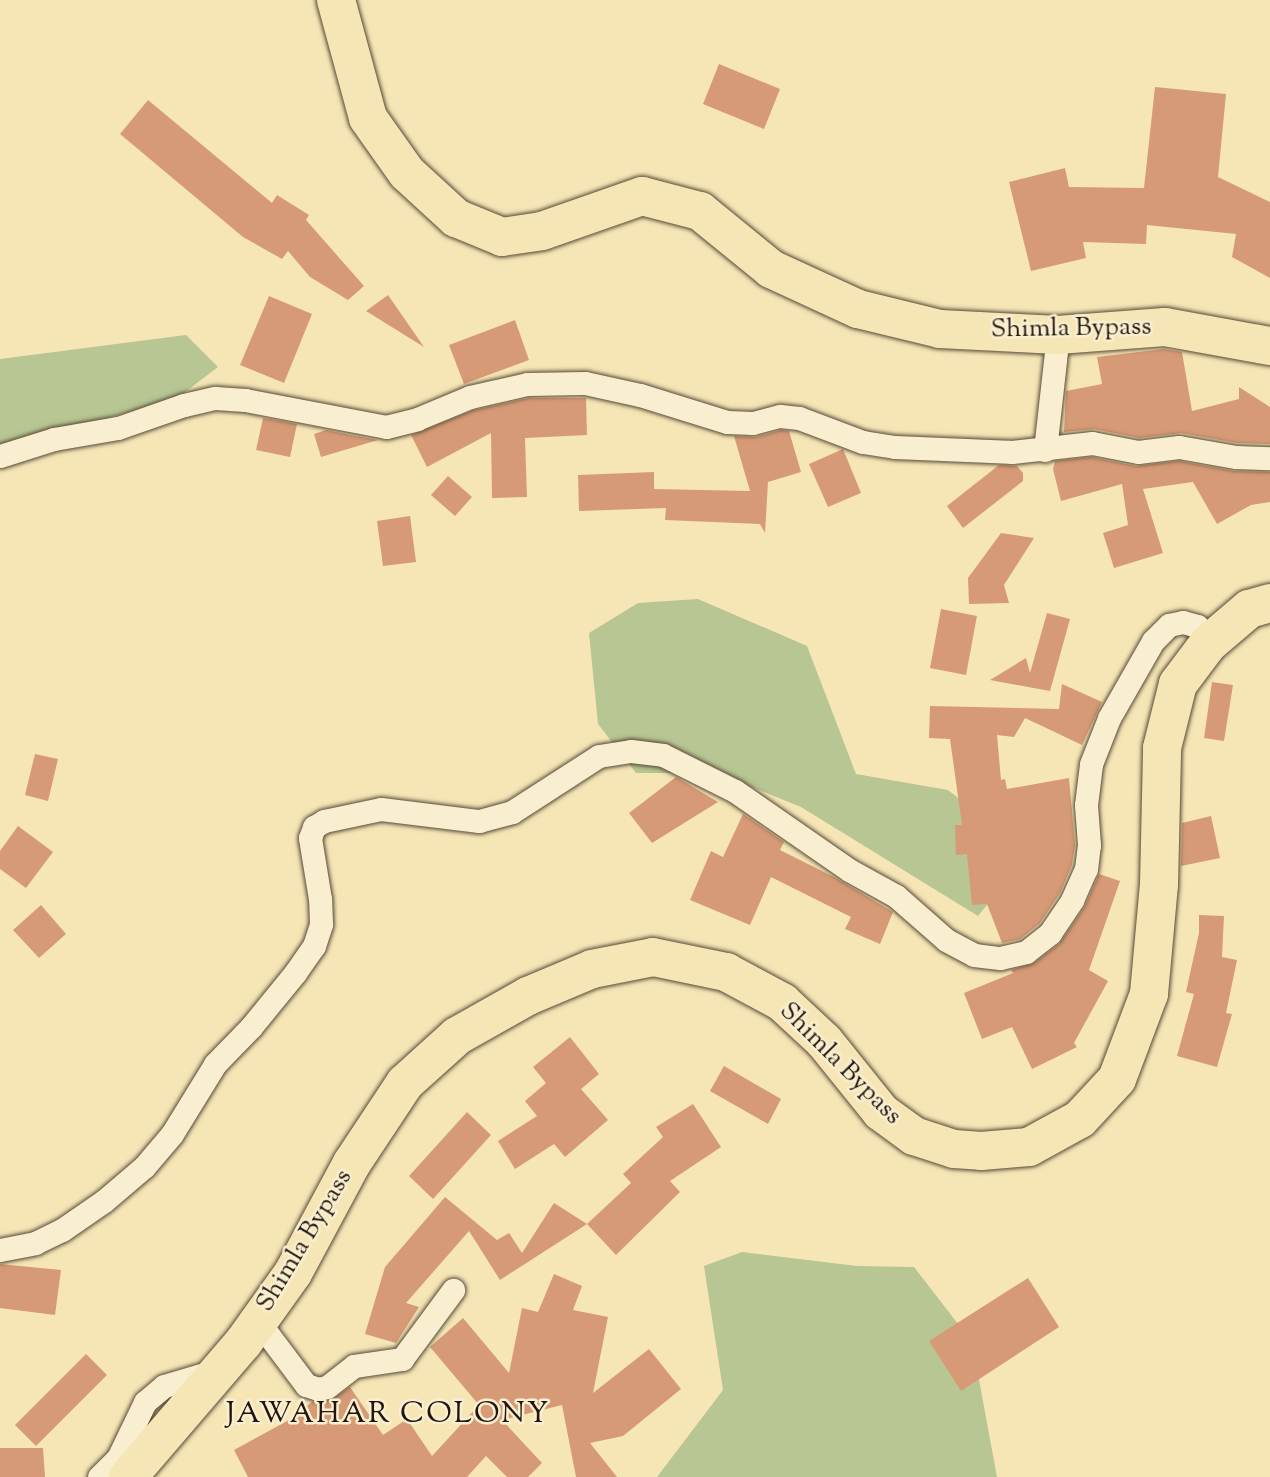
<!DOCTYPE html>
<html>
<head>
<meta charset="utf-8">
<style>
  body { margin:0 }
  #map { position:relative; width:1270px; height:1477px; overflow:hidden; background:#f6e6b6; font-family:"Sorts Mill Goudy",serif }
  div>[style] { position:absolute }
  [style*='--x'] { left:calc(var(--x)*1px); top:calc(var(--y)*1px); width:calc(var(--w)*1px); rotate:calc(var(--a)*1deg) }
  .green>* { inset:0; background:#b7c692 }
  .building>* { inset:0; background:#d79a76 }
  .roads { filter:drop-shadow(0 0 2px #574937) drop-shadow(0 0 2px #574937) }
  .minor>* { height:23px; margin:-11.5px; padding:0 11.5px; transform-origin:11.5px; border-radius:11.5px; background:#f9efd0 }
  .trunk>* { height:38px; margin:-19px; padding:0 19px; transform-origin:19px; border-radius:19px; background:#f6e6b6 }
  span { translate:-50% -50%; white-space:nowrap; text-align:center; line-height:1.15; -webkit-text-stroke:5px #f9efd0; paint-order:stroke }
  .street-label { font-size:26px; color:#22150d }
  .quarter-label { font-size:30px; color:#22150d; letter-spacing:2px }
</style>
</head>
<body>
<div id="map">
  <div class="green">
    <div style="clip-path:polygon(186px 335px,218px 367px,176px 399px,10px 445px,0 452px,0 359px)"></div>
    <div style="clip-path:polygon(698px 599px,807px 646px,856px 774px,948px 790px,994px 826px,1002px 887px,978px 916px,801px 807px,717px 773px,636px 773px,598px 724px,589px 633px,638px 603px)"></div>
    <div style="clip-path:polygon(742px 1252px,857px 1266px,914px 1267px,972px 1342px,997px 1477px,657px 1477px,723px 1390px,704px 1266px)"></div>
  </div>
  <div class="building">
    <div style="clip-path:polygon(719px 64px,780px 89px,764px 129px,703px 104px)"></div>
    <div style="clip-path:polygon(1155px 87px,1226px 94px,1218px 177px,1270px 202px,1270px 278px,1232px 257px,1236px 234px,1147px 225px,1146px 244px,1083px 242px,1086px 258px,1031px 271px,1009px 182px,1065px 168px,1069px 187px,1144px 188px)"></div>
    <div style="clip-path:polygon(148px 100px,272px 203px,277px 195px,309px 215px,306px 220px,364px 286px,348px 300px,310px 277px,288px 251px,282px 259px,243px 237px,120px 134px)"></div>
    <div style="clip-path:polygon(388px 295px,424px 347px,366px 311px)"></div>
    <div style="clip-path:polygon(269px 296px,312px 314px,284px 383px,240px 365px)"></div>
    <div style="clip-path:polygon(515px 320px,529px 360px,464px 384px,449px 345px)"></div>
    <div style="clip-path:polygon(1164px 349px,1182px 352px,1192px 411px,1239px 399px,1239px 387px,1270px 407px,1270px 444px,1237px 443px,1181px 433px,1139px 438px,1094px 429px,1064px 432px,1066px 391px,1102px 384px,1097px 357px)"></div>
    <div style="clip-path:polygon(529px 398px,586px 398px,587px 435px,525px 438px,527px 497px,492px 498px,491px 433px,427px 467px,411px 435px,474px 410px)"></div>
    <div style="clip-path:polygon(263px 418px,297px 424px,290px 457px,256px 450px)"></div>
    <div style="clip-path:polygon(326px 430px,356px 436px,378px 440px,321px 457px,314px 434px)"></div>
    <div style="clip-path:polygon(781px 430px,789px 431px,801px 472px,768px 482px,765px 533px,760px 524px,665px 520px,666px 508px,579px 511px,578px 475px,654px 472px,654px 489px,750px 491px,734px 436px,756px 437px)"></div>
    <div style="clip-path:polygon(843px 449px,861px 493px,828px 507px,809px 464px)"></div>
    <div style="clip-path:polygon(1091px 457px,1136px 466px,1179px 461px,1234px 471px,1270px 472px,1270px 502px,1251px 505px,1217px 524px,1193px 482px,1143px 489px,1163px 553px,1114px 568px,1103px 533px,1128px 525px,1122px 484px,1061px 501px,1053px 469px,1055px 461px)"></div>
    <div style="clip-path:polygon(999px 465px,1017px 466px,1023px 473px,1023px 481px,963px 528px,947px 506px)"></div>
    <div style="clip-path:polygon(448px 476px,472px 497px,455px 516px,431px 495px)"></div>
    <div style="clip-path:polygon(410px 516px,416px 562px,383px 566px,377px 521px)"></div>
    <div style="clip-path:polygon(1001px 533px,1034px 538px,1004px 585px,1009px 603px,969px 604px,968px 578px)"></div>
    <div style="clip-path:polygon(941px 609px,977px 616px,966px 675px,930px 668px)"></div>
    <div style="clip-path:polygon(1047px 613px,1070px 619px,1050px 691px,990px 680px,1026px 658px,1030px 673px)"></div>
    <div style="clip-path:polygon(1212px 682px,1233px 685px,1224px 741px,1204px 738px)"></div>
    <div style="clip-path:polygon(1062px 684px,1102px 702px,1082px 745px,1025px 718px,1014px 737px,997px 735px,1001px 780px,1005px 779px,1007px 789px,1069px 778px,1075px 845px,1072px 865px,1060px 893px,1040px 923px,1020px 939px,1002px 943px,987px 904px,972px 905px,967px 854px,956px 855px,955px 825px,962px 825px,950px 739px,929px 738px,930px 706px,1059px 709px)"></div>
    <div style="clip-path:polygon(35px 754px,58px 759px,48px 801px,25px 795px)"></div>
    <div style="clip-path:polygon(676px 777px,718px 802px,652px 843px,629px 813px)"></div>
    <div style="clip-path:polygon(743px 814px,784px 842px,780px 850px,834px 877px,893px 912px,880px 944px,845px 929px,851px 917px,771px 877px,750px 925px,690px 900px,711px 851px,723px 857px)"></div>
    <div style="clip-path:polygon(1211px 816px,1220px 858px,1181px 866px,1182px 823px)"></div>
    <div style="clip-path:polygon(18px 826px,53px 852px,26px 888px,0 869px,0 851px)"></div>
    <div style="clip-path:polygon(1099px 874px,1120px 881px,1089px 970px,1108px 981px,1074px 1043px,1077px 1047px,1032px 1069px,1012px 1027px,982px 1039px,964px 993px,1013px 973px,1011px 970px,1034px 963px,1059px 944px,1084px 908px)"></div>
    <div style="clip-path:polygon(41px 905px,66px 934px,39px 958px,13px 930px)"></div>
    <div style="clip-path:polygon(1199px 915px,1224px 916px,1222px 957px,1237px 960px,1226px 1013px,1232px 1014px,1217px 1067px,1177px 1056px,1194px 994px,1186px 992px,1199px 933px)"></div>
    <div style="clip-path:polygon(570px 1037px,599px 1074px,581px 1089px,608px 1120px,565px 1157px,554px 1144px,515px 1169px,498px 1141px,537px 1116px,525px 1101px,546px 1083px,533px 1067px)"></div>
    <div style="clip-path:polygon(724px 1066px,781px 1099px,768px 1124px,710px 1091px)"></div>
    <div style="clip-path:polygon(693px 1104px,721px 1147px,670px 1181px,680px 1192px,616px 1255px,587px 1224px,500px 1280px,469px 1231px,406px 1303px,419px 1307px,396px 1343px,365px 1334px,385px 1267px,445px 1197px,497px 1240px,509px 1233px,522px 1253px,554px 1203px,587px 1224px,631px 1183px,623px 1174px,663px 1137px,656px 1127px)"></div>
    <div style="clip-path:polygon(467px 1112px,491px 1135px,433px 1199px,409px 1176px)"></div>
    <div style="clip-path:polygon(0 1264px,61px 1270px,55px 1315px,0 1308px)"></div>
    <div style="clip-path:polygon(554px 1274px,582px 1286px,573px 1310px,608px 1317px,593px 1393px,649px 1349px,681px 1389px,623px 1436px,590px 1443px,617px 1477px,576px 1477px,562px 1405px,502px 1420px,542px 1463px,528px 1477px,507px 1477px,486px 1456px,467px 1477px,248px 1477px,234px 1450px,298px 1415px,297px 1413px,312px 1402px,331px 1400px,350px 1387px,383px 1435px,407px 1419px,432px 1456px,479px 1405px,430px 1347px,463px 1318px,509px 1373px,522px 1308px,538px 1312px)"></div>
    <div style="clip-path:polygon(1028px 1278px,1059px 1327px,961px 1391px,929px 1341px)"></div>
    <div style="clip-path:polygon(86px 1354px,107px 1375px,36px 1446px,15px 1425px)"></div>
    <div style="clip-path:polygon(0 1448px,43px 1448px,45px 1477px,0 1477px)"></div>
  </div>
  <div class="roads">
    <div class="minor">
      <div style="--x:1045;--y:450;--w:116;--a:-83.6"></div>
      <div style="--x:0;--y:456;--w:57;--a:-17.5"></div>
      <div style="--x:54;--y:439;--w:65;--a:-9.8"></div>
      <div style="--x:118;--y:428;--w:70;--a:-19.2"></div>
      <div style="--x:184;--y:405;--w:32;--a:-13"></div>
      <div style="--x:215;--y:398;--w:30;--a:4"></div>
      <div style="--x:245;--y:400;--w:144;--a:10.8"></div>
      <div style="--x:386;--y:427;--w:32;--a:-14"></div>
      <div style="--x:417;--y:419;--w:57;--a:-22.5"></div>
      <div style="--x:470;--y:397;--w:58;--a:-12.8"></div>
      <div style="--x:527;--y:384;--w:58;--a:-1"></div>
      <div style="--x:585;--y:383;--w:56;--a:12.3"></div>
      <div style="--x:640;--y:395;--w:91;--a:17.2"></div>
      <div style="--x:727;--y:422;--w:26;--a:2"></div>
      <div style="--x:753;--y:423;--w:28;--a:-15"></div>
      <div style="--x:780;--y:416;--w:19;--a:6"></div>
      <div style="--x:799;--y:418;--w:68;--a:20.6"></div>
      <div style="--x:863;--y:442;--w:32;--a:9"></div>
      <div style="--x:895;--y:447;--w:117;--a:2.4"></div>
      <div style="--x:1012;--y:452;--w:81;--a:-6.4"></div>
      <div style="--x:1092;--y:443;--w:47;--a:11.1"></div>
      <div style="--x:1138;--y:452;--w:41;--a:-7"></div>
      <div style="--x:1179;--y:447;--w:58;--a:10"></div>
      <div style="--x:1236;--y:457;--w:34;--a:2"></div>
      <div style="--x:0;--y:1250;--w:36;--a:-11"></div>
      <div style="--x:35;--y:1243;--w:30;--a:-26"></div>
      <div style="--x:62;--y:1230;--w:51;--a:-34.6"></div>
      <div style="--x:104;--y:1201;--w:52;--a:-40.4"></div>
      <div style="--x:144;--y:1167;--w:43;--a:-49.7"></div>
      <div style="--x:172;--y:1134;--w:82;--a:-58.4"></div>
      <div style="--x:215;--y:1064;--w:52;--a:-45.8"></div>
      <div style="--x:251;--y:1027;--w:70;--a:-50.8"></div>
      <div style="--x:295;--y:973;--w:33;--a:-55"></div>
      <div style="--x:314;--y:946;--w:23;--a:-72"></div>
      <div style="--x:321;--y:924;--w:25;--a:-92"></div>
      <div style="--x:320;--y:899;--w:62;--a:-99.3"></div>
      <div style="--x:310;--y:838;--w:12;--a:-70"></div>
      <div style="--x:314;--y:827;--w:12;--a:-31"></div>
      <div style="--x:324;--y:821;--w:58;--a:-11.9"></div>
      <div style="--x:381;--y:809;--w:99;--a:7"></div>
      <div style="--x:479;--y:821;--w:34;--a:-15"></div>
      <div style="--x:512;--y:812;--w:103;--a:-32.8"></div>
      <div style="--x:599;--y:756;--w:32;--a:-9"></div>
      <div style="--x:631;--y:751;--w:32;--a:7"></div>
      <div style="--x:663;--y:755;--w:80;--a:26.6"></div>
      <div style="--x:735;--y:791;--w:139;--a:34.7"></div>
      <div style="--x:849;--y:870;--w:54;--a:29"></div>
      <div style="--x:896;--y:896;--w:67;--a:41.3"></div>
      <div style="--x:946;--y:940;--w:32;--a:28"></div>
      <div style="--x:974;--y:955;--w:26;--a:7"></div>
      <div style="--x:1000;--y:958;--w:27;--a:-13"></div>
      <div style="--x:1026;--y:952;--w:31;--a:-38"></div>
      <div style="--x:1050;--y:933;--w:40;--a:-56"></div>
      <div style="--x:1072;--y:900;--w:34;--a:-66"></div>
      <div style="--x:1086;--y:869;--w:24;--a:-83"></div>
      <div style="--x:1089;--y:845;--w:40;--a:-94.3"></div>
      <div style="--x:1086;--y:805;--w:41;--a:-83"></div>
      <div style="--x:1091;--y:764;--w:49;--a:-68.6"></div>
      <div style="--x:1109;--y:718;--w:89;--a:-60.3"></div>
      <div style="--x:1153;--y:641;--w:23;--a:-45"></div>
      <div style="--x:1169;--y:625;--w:14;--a:-12"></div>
      <div style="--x:1183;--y:622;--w:15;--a:16"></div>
      <div style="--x:1197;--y:626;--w:21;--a:59"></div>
      <div style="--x:258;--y:1321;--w:80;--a:53.1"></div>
      <div style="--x:306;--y:1385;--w:13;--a:18"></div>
      <div style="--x:318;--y:1389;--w:9;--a:-13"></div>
      <div style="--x:327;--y:1387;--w:34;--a:-38"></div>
      <div style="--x:354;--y:1366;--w:49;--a:-8.3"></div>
      <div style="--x:402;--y:1359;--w:86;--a:-53.5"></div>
      <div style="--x:99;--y:1477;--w:27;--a:-45"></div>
      <div style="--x:118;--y:1458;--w:62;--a:-64.3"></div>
      <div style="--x:145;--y:1402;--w:25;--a:-40"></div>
      <div style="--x:164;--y:1386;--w:56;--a:-16.5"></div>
    </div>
    <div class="trunk">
      <div style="--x:336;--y:0;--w:122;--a:74.8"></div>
      <div style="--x:368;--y:118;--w:67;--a:54.7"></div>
      <div style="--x:407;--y:173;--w:67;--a:42.6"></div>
      <div style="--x:456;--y:218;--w:50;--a:22.4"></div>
      <div style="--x:502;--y:237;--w:40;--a:-8.5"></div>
      <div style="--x:542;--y:231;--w:106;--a:-19.3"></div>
      <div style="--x:642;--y:196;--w:60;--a:14.5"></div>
      <div style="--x:700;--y:211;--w:92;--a:39.2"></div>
      <div style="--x:771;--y:269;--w:96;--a:24.7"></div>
      <div style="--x:858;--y:309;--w:84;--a:13.7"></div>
      <div style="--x:940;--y:329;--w:118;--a:2.9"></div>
      <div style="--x:1058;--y:335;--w:107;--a:-4.3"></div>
      <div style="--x:1165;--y:327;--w:107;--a:10.3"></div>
      <div style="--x:128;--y:1477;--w:177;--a:-49.4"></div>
      <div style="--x:243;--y:1343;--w:86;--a:-54.5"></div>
      <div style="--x:293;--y:1273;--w:125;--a:-61.8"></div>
      <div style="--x:352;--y:1163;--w:96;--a:-56.5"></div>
      <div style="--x:405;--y:1083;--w:70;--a:-42.1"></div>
      <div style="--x:457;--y:1036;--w:81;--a:-29.4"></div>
      <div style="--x:528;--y:996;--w:69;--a:-22.9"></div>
      <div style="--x:592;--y:969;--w:62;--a:-11.1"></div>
      <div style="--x:653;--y:957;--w:75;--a:11.6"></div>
      <div style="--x:726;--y:972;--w:64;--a:28.2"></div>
      <div style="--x:782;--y:1002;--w:57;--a:42.9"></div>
      <div style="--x:824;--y:1041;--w:91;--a:51.2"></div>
      <div style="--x:881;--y:1112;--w:41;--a:36"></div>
      <div style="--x:914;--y:1136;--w:42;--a:18"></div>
      <div style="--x:954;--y:1149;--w:27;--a:4"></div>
      <div style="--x:981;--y:1151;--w:48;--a:-4.8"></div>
      <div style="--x:1029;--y:1147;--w:58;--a:-28.8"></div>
      <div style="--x:1080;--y:1119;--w:54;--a:-47.2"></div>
      <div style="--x:1117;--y:1079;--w:91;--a:-69.4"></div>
      <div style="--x:1149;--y:994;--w:109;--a:-84.8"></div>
      <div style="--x:1159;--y:885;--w:137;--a:-88.7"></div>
      <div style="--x:1162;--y:748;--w:66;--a:-76"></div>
      <div style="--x:1178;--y:684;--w:50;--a:-53.1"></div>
      <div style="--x:1208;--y:644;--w:54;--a:-40.5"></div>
      <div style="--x:1249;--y:609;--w:22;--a:-16"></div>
    </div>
  </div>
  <div class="street-label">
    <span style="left:1071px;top:329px;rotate:-1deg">Shimla Bypass</span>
    <span style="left:840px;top:1064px;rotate:45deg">Shimla Bypass</span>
    <span style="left:305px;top:1241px;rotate:-59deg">Shimla Bypass</span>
  </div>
  <div class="quarter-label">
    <span style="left:388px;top:1415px">JAWAHAR COLONY</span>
  </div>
</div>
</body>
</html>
